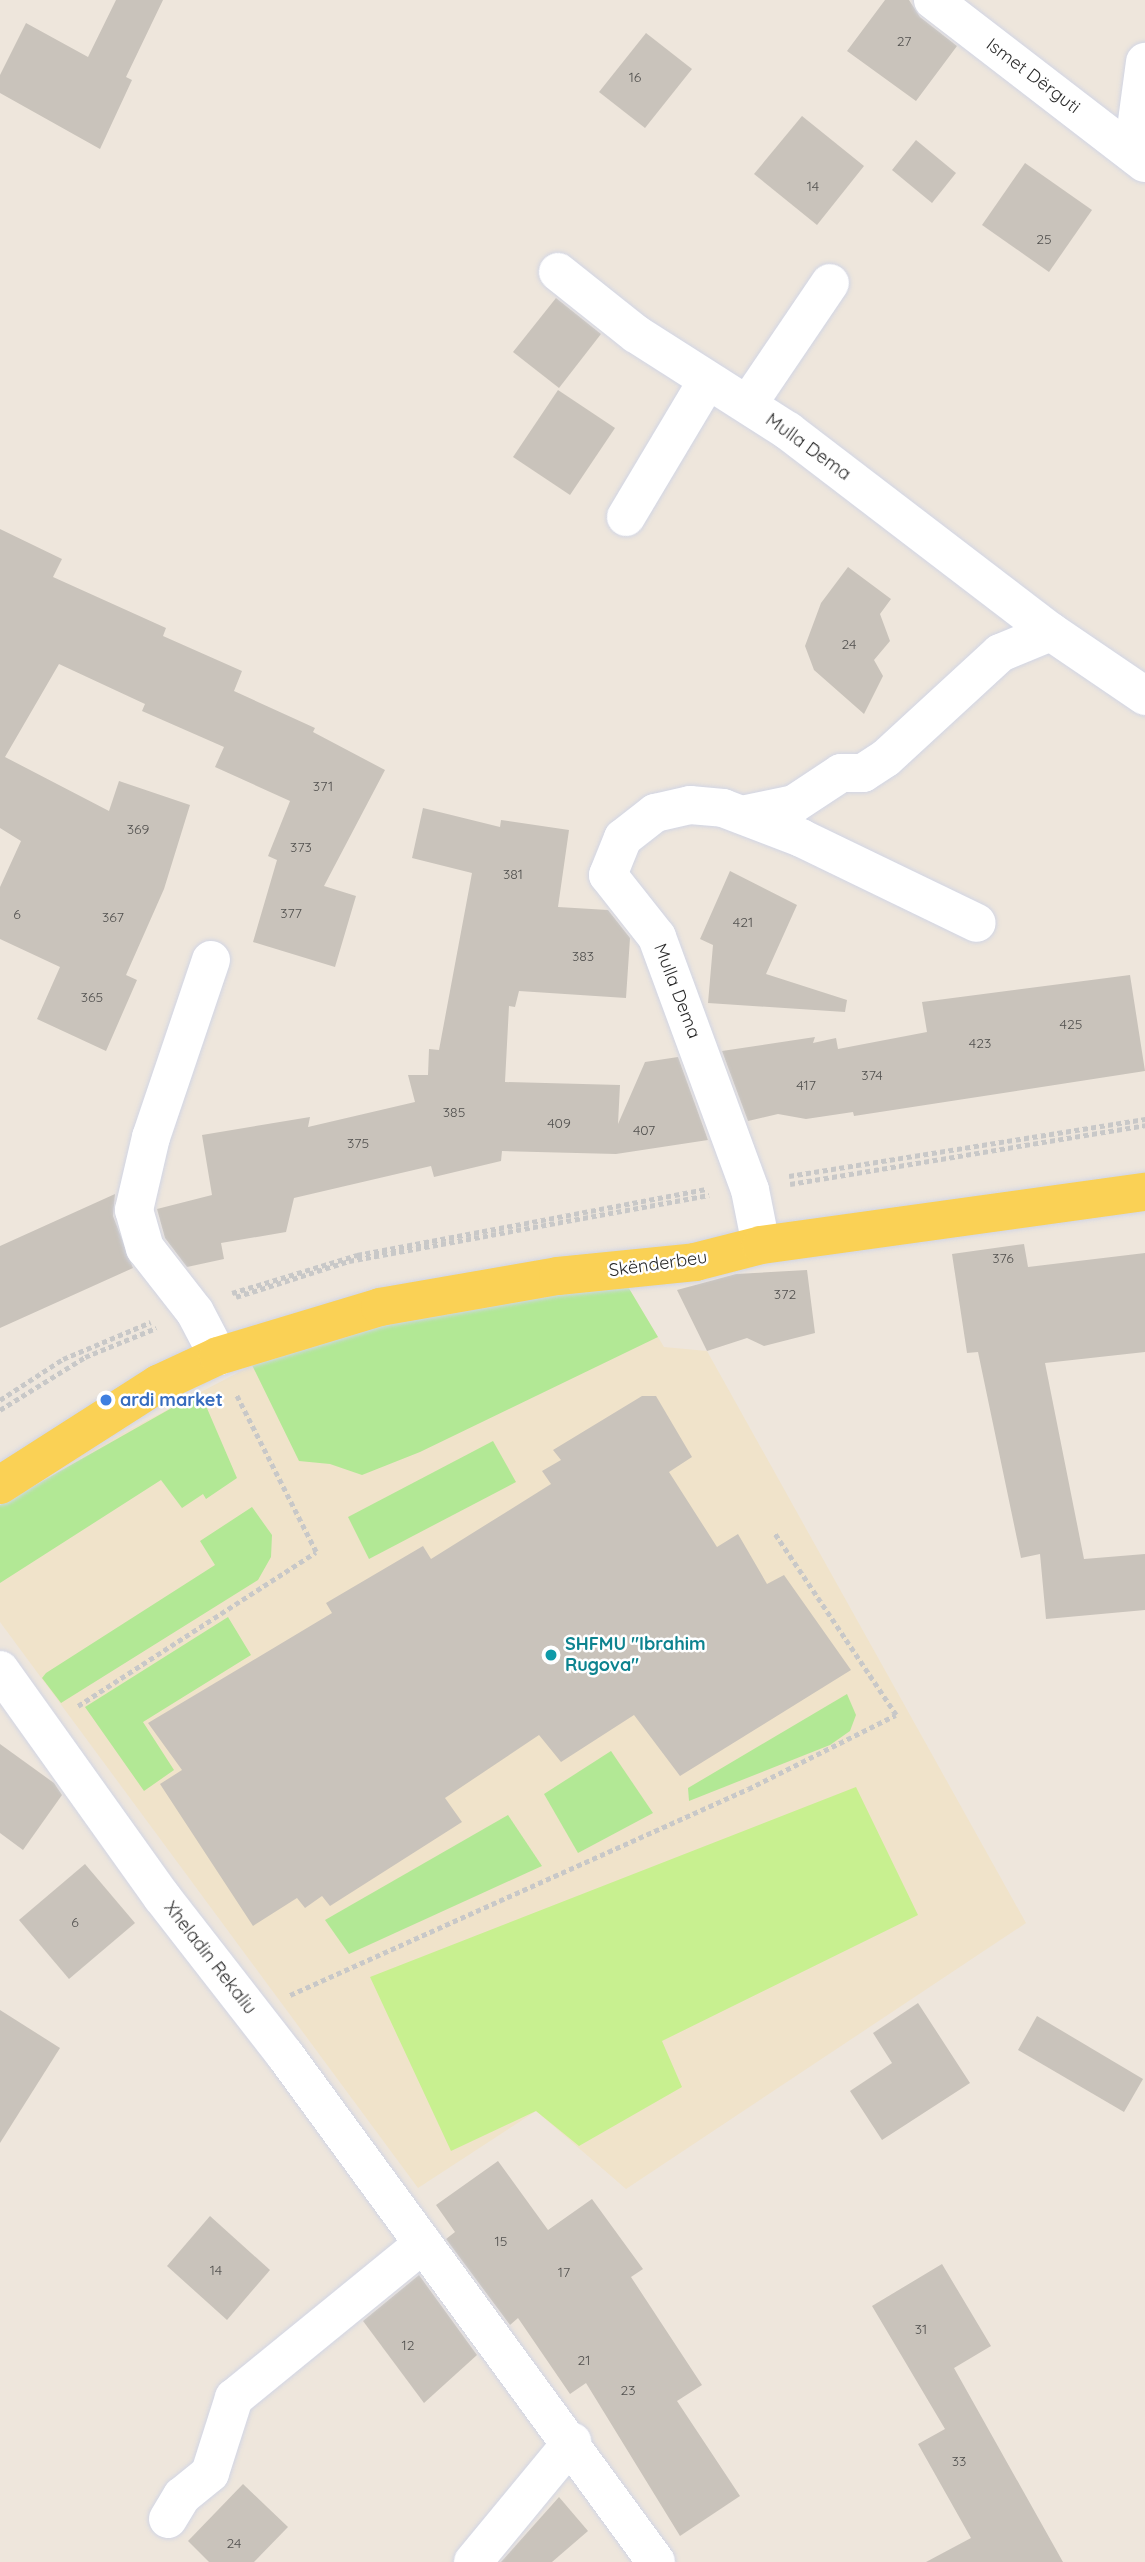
<!DOCTYPE html>
<html>
<head>
<meta charset="utf-8">
<style>
  body { margin:0 }
  #map { position:relative; width:1145px; height:2562px; overflow:hidden; background:#eee6dc; font-family:Quicksand,sans-serif }
  div>[style] { position:absolute }
  [style*='--x'] { left:calc(var(--x)*1px); top:calc(var(--y)*1px); width:calc(var(--w)*1px); rotate:calc(var(--a)*1deg) }
  .education>* { inset:0; background:#f0e3ca }
  .green>* { inset:0; background:#b2e895 }
  .pitch>* { inset:0; background:#c8f090 }
  .building>* { inset:0; background:#c9c3bb }
  .path>* { height:4.5px; margin-top:-2.25px; transform-origin:0; background:repeating-linear-gradient(90deg,#c8c8c8 0 5px,transparent 0 8.5px) }
  .roads { filter:drop-shadow(0 0 2px #d1d5e4) drop-shadow(0 0 2px #d1d5e4) }
  .minor>* { height:38px; margin:-19px; padding:0 19px; transform-origin:19px; border-radius:19px; background:#fff }
  .major>* { height:38px; margin:-19px; padding:0 19px; transform-origin:19px; border-radius:19px; background:#fad155 }
  .dots>* { width:19px; height:19px; translate:-50% -50%; box-sizing:border-box; border:4px solid #fff; border-radius:50% }
  span { translate:-50% -50%; white-space:nowrap; text-align:center; line-height:1.15; -webkit-text-stroke:5px #fff; paint-order:stroke }
  .number-label { font-size:14px; color:#52514f }
  .number-label span { -webkit-text-stroke-width:0 }
  .street-label { font-size:18px; color:#2b2b2b }
  .shop-label { font-size:18px; color:#366cbe; font-weight:700 }
  .left { translate:0 -50%; text-align:left }
  .culture-label { font-size:18px; color:#0d838f; font-weight:700 }
</style>
</head>
<body>
<div id="map">
  <div class="education">
    <div style="clip-path:polygon(621px 1275px,664px 1347px,707px 1351px,1026px 1923px,626px 2189px,536px 2111px,418px 2188px,0 1622px,0 1505px,91px 1450px,260px 1361px)"></div>
  </div>
  <div class="green">
    <div style="clip-path:polygon(621px 1275px,658px 1337px,420px 1452px,362px 1475px,330px 1464px,299px 1461px,252px 1365px,399px 1318px)"></div>
    <div style="clip-path:polygon(200px 1392px,237px 1478px,206px 1499px,203px 1494px,182px 1508px,161px 1480px,0 1583px,0 1505px)"></div>
    <div style="clip-path:polygon(493px 1441px,516px 1482px,369px 1559px,348px 1517px)"></div>
    <div style="clip-path:polygon(252px 1507px,272px 1535px,271px 1557px,258px 1580px,61px 1703px,42px 1678px,46px 1673px,215px 1565px,200px 1541px)"></div>
    <div style="clip-path:polygon(228px 1617px,251px 1655px,143px 1722px,174px 1770px,144px 1791px,85px 1707px)"></div>
    <div style="clip-path:polygon(847px 1694px,856px 1715px,850px 1731px,830px 1745px,689px 1801px,688px 1788px)"></div>
    <div style="clip-path:polygon(611px 1751px,653px 1813px,578px 1853px,544px 1794px)"></div>
    <div style="clip-path:polygon(508px 1815px,542px 1866px,349px 1954px,325px 1920px)"></div>
  </div>
  <div class="pitch">
    <div style="clip-path:polygon(856px 1787px,918px 1915px,662px 2041px,682px 2087px,579px 2146px,536px 2111px,451px 2151px,370px 1977px)"></div>
  </div>
  <div class="building">
    <div style="clip-path:polygon(116px 0,163px 0,126px 77px,132px 80px,100px 149px,0 93px,0 75px,26px 23px,88px 57px)"></div>
    <div style="clip-path:polygon(885px 0,909px 0,920px 17px,957px 46px,916px 101px,847px 51px)"></div>
    <div style="clip-path:polygon(646px 33px,692px 69px,645px 128px,599px 92px)"></div>
    <div style="clip-path:polygon(802px 116px,864px 166px,817px 225px,754px 174px)"></div>
    <div style="clip-path:polygon(916px 140px,956px 173px,932px 203px,892px 170px)"></div>
    <div style="clip-path:polygon(1025px 163px,1092px 210px,1049px 272px,982px 225px)"></div>
    <div style="clip-path:polygon(556px 298px,601px 334px,559px 388px,513px 352px)"></div>
    <div style="clip-path:polygon(558px 390px,615px 428px,570px 495px,513px 457px)"></div>
    <div style="clip-path:polygon(0 529px,62px 559px,53px 577px,166px 628px,163px 636px,242px 671px,234px 691px,315px 728px,313px 732px,385px 770px,324px 886px,356px 896px,335px 967px,253px 942px,277px 860px,268px 856px,290px 801px,215px 767px,224px 747px,142px 711px,145px 704px,59px 664px,5px 757px,109px 811px,119px 781px,190px 805px,164px 889px,126px 975px,137px 980px,106px 1051px,37px 1019px,60px 967px,0 939px,0 887px,21px 841px,0 828px)"></div>
    <div style="clip-path:polygon(848px 567px,891px 599px,880px 614px,890px 641px,874px 660px,883px 676px,864px 714px,814px 670px,805px 646px,821px 603px)"></div>
    <div style="clip-path:polygon(423px 808px,500px 827px,501px 820px,569px 830px,558px 907px,608px 910px,630px 938px,626px 998px,519px 991px,515px 1007px,509px 1006px,505px 1082px,620px 1085px,618px 1124px,645px 1062px,678px 1057px,708px 1140px,616px 1154px,502px 1151px,501px 1161px,434px 1177px,431px 1166px,294px 1198px,286px 1232px,221px 1243px,224px 1259px,187px 1267px,165px 1238px,157px 1209px,212px 1195px,202px 1135px,310px 1117px,308px 1127px,415px 1102px,408px 1075px,428px 1075px,429px 1049px,439px 1050px,472px 873px,412px 858px)"></div>
    <div style="clip-path:polygon(730px 871px,797px 905px,766px 974px,847px 1000px,845px 1012px,708px 1003px,713px 945px,700px 939px)"></div>
    <div style="clip-path:polygon(1130px 975px,1145px 1071px,854px 1116px,853px 1112px,806px 1119px,778px 1114px,748px 1121px,722px 1051px,815px 1037px,813px 1043px,836px 1038px,838px 1049px,927px 1032px,922px 1002px)"></div>
    <div style="clip-path:polygon(115px 1194px,113px 1216px,133px 1268px,0 1328px,0 1246px)"></div>
    <div style="clip-path:polygon(1024px 1244px,1028px 1267px,1145px 1253px,1145px 1352px,1045px 1363px,1084px 1559px,1145px 1554px,1145px 1610px,1046px 1619px,1040px 1554px,1021px 1558px,978px 1352px,967px 1353px,952px 1254px)"></div>
    <div style="clip-path:polygon(807px 1270px,815px 1333px,764px 1346px,747px 1338px,707px 1351px,677px 1290px,736px 1274px)"></div>
    <div style="clip-path:polygon(642px 1396px,656px 1396px,692px 1457px,669px 1472px,717px 1547px,738px 1534px,767px 1584px,784px 1575px,851px 1670px,680px 1776px,634px 1715px,561px 1762px,539px 1735px,445px 1798px,462px 1822px,330px 1906px,322px 1896px,305px 1908px,297px 1898px,253px 1926px,160px 1784px,182px 1770px,148px 1723px,332px 1613px,326px 1603px,423px 1546px,431px 1559px,551px 1484px,542px 1471px,561px 1460px,553px 1450px)"></div>
    <div style="clip-path:polygon(0 1744px,54px 1783px,62px 1795px,23px 1850px,0 1833px)"></div>
    <div style="clip-path:polygon(85px 1864px,135px 1923px,69px 1979px,19px 1920px)"></div>
    <div style="clip-path:polygon(918px 2003px,970px 2083px,882px 2140px,850px 2091px,892px 2063px,873px 2033px)"></div>
    <div style="clip-path:polygon(0 2010px,60px 2048px,0 2143px)"></div>
    <div style="clip-path:polygon(1037px 2016px,1143px 2079px,1124px 2112px,1018px 2050px)"></div>
    <div style="clip-path:polygon(498px 2161px,548px 2230px,592px 2199px,643px 2269px,631px 2277px,702px 2385px,677px 2401px,740px 2496px,680px 2536px,586px 2383px,570px 2394px,518px 2318px,510px 2325px,446px 2239px,455px 2232px,436px 2205px)"></div>
    <div style="clip-path:polygon(210px 2216px,270px 2270px,227px 2320px,167px 2266px)"></div>
    <div style="clip-path:polygon(942px 2264px,991px 2346px,954px 2368px,1063px 2562px,926px 2562px,971px 2538px,918px 2444px,945px 2429px,872px 2306px)"></div>
    <div style="clip-path:polygon(419px 2275px,477px 2355px,424px 2403px,363px 2321px)"></div>
    <div style="clip-path:polygon(243px 2484px,288px 2527px,254px 2562px,209px 2562px,188px 2541px)"></div>
    <div style="clip-path:polygon(559px 2497px,588px 2531px,552px 2562px,501px 2562px)"></div>
  </div>
  <div class="path">
    <div style="--x:789;--y:1176;--w:361;--a:-9.1"></div>
    <div style="--x:790;--y:1184;--w:360;--a:-9.4"></div>
    <div style="--x:232;--y:1293;--w:131;--a:-16.9"></div>
    <div style="--x:357;--y:1255;--w:354;--a:-10.7"></div>
    <div style="--x:236;--y:1297;--w:119;--a:-17.7"></div>
    <div style="--x:349;--y:1261;--w:366;--a:-10.4"></div>
    <div style="--x:0;--y:1400;--w:75;--a:-33.1"></div>
    <div style="--x:63;--y:1359;--w:95;--a:-22.8"></div>
    <div style="--x:0;--y:1410;--w:100;--a:-31.9"></div>
    <div style="--x:85;--y:1357;--w:77;--a:-22.2"></div>
    <div style="--x:78;--y:1706;--w:283;--a:-32.9"></div>
    <div style="--x:316;--y:1552;--w:177;--a:-116.9"></div>
    <div style="--x:290;--y:1995;--w:502;--a:-24.22"></div>
    <div style="--x:748;--y:1789;--w:165;--a:-26.6"></div>
    <div style="--x:896;--y:1715;--w:218;--a:-123.8"></div>
  </div>
  <div class="roads">
    <div class="minor">
      <div style="--x:933;--y:0;--w:267;--a:37.6"></div>
      <div style="--x:1133;--y:151;--w:90;--a:-82.3"></div>
      <div style="--x:558;--y:272;--w:100;--a:38.5"></div>
      <div style="--x:636;--y:334;--w:180;--a:32.5"></div>
      <div style="--x:788;--y:431;--w:331;--a:37.4"></div>
      <div style="--x:1051;--y:632;--w:114;--a:34.2"></div>
      <div style="--x:748;--y:404;--w:146;--a:-55.9"></div>
      <div style="--x:626;--y:517;--w:158;--a:-59.2"></div>
      <div style="--x:746;--y:814;--w:49;--a:-11.8"></div>
      <div style="--x:794;--y:804;--w:56;--a:-33.4"></div>
      <div style="--x:841;--y:773;--w:22;--a:0"></div>
      <div style="--x:863;--y:773;--w:27;--a:-33"></div>
      <div style="--x:886;--y:758;--w:155;--a:-42.6"></div>
      <div style="--x:1000;--y:653;--w:55;--a:-22.4"></div>
      <div style="--x:211;--y:960;--w:187;--a:108.7"></div>
      <div style="--x:151;--y:1137;--w:75;--a:103.1"></div>
      <div style="--x:134;--y:1210;--w:40;--a:74"></div>
      <div style="--x:145;--y:1248;--w:81;--a:52"></div>
      <div style="--x:195;--y:1312;--w:50;--a:62.4"></div>
      <div style="--x:761;--y:1245;--w:56;--a:-101.3"></div>
      <div style="--x:750;--y:1190;--w:270;--a:-110.2"></div>
      <div style="--x:657;--y:937;--w:79;--a:-128.3"></div>
      <div style="--x:608;--y:875;--w:40;--a:-68"></div>
      <div style="--x:623;--y:838;--w:41;--a:-38"></div>
      <div style="--x:655;--y:813;--w:36;--a:-13"></div>
      <div style="--x:690;--y:805;--w:33;--a:5"></div>
      <div style="--x:723;--y:808;--w:84;--a:21"></div>
      <div style="--x:801;--y:838;--w:195;--a:25.8"></div>
      <div style="--x:0;--y:1670;--w:279;--a:54.5"></div>
      <div style="--x:162;--y:1897;--w:200;--a:52.1"></div>
      <div style="--x:285;--y:2055;--w:628;--a:53.8"></div>
      <div style="--x:168;--y:2519;--w:27;--a:-59"></div>
      <div style="--x:182;--y:2496;--w:36;--a:-39"></div>
      <div style="--x:210;--y:2473;--w:79;--a:-72.3"></div>
      <div style="--x:234;--y:2398;--w:244;--a:-39.2"></div>
      <div style="--x:473;--y:2562;--w:156;--a:-50.5"></div>
    </div>
    <div class="major">
      <div style="--x:0;--y:1485;--w:188;--a:-32.6"></div>
      <div style="--x:158;--y:1384;--w:66;--a:-25"></div>
      <div style="--x:218;--y:1356;--w:169;--a:-16.8"></div>
      <div style="--x:380;--y:1307;--w:181;--a:-9.9"></div>
      <div style="--x:558;--y:1276;--w:138;--a:-5.8"></div>
      <div style="--x:695;--y:1262;--w:68;--a:-14.4"></div>
      <div style="--x:761;--y:1245;--w:388;--a:-7.9"></div>
    </div>
  </div>
  <div class="dots">
    <div style="left:106px;top:1400px;background:#3f7fe0"></div>
    <div style="left:551px;top:1655px;background:#0f9aa8"></div>
  </div>
  <div class="number-label">
    <span style="left:904px;top:41px">27</span>
    <span style="left:635px;top:77px">16</span>
    <span style="left:813px;top:186px">14</span>
    <span style="left:1044px;top:239px">25</span>
    <span style="left:849px;top:644px">24</span>
    <span style="left:323px;top:786px">371</span>
    <span style="left:138px;top:829px">369</span>
    <span style="left:301px;top:847px">373</span>
    <span style="left:513px;top:874px">381</span>
    <span style="left:291px;top:913px">377</span>
    <span style="left:17px;top:914px">6</span>
    <span style="left:113px;top:917px">367</span>
    <span style="left:743px;top:922px">421</span>
    <span style="left:583px;top:956px">383</span>
    <span style="left:92px;top:997px">365</span>
    <span style="left:1071px;top:1024px">425</span>
    <span style="left:980px;top:1043px">423</span>
    <span style="left:872px;top:1075px">374</span>
    <span style="left:806px;top:1085px">417</span>
    <span style="left:454px;top:1112px">385</span>
    <span style="left:559px;top:1123px">409</span>
    <span style="left:644px;top:1130px">407</span>
    <span style="left:358px;top:1143px">375</span>
    <span style="left:1003px;top:1258px">376</span>
    <span style="left:785px;top:1294px">372</span>
    <span style="left:75px;top:1922px">6</span>
    <span style="left:501px;top:2241px">15</span>
    <span style="left:216px;top:2270px">14</span>
    <span style="left:564px;top:2272px">17</span>
    <span style="left:921px;top:2329px">31</span>
    <span style="left:408px;top:2345px">12</span>
    <span style="left:584px;top:2360px">21</span>
    <span style="left:628px;top:2390px">23</span>
    <span style="left:959px;top:2461px">33</span>
    <span style="left:234px;top:2543px">24</span>
  </div>
  <div class="street-label">
    <span style="left:1033px;top:76px;rotate:37deg">Ismet Dërguti</span>
    <span style="left:808px;top:447px;rotate:36deg">Mulla Dema</span>
    <span style="left:677px;top:991px;rotate:69deg">Mulla Dema</span>
    <span style="left:658px;top:1264px;rotate:-8deg">Skënderbeu</span>
    <span style="left:210px;top:1958px;rotate:52deg">Xheladin Rekaliu</span>
  </div>
  <div class="shop-label">
    <span class="left" style="left:120px;top:1400px">ardi market</span>
  </div>
  <div class="culture-label">
    <span class="left" style="left:565px;top:1655px">SHFMU "Ibrahim<br>Rugova"</span>
  </div>
</div>
</body>
</html>
